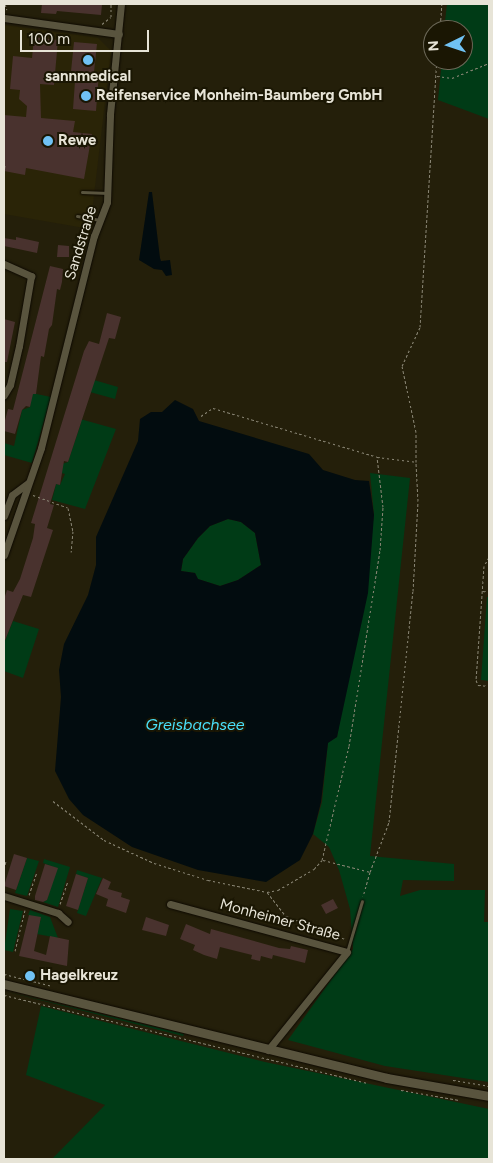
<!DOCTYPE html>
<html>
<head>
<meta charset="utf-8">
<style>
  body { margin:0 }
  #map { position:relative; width:493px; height:1163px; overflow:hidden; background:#241f0a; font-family:Figtree,sans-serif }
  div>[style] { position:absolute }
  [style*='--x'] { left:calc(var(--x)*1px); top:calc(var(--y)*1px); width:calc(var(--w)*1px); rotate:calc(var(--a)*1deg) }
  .built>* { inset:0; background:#2a2407 }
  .green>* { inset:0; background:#003b16 }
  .water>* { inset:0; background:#020c0f }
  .building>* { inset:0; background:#49322e }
  .path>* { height:1px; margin-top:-0.5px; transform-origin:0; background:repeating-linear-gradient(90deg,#8b8776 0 2.5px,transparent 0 5px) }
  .roads { filter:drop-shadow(0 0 1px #0d0900) drop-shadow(0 0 1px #0d0900) }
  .service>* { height:3px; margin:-1.5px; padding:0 1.5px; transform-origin:1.5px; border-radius:1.5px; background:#59543e }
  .minor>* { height:7px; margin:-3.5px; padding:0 3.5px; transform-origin:3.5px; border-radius:3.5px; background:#59543e }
  .tertiary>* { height:9px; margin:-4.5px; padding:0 4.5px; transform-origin:4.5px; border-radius:4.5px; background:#59543e }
  .dots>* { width:14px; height:14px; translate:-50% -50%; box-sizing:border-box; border:2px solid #1a1603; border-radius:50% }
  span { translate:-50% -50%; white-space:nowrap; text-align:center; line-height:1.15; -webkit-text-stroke:4px #1a1603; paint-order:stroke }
  .poi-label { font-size:15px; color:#e7e4d7; font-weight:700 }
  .left { translate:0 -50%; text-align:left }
  .street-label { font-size:15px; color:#e7e4d7 }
  .water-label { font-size:16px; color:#4ae1f9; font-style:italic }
  .frame { position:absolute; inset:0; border:5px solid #e7e4d7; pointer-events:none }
  .north { position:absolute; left:423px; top:20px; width:50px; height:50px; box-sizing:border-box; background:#1a1603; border:1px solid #6c6858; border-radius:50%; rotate:266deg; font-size:14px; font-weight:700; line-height:20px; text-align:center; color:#e7e4d7 }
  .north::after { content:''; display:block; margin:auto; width:18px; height:22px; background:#70c2f4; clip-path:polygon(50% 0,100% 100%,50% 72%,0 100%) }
  .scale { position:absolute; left:20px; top:30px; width:129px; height:22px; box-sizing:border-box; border:2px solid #e7e4d7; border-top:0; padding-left:6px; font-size:15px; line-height:18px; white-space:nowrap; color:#e7e4d7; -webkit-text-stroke:4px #1a1603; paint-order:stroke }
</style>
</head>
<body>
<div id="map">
  <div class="built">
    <div style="clip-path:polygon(4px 25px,98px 38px,111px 51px,90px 229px,4px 214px)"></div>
  </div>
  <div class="green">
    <div style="clip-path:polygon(447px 4px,489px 4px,489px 119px,438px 100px,442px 60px,463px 60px,463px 30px,444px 30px)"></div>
    <div style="clip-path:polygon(94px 380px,118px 387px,115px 399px,90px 392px)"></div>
    <div style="clip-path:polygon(32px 393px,51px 397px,32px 463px,4px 455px,4px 443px,14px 446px,22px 410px,30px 407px)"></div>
    <div style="clip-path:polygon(73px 417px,116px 429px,85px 509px,52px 500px,56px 484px,60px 485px,65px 474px,48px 469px,68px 462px,81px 423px)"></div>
    <div style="clip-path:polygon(370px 473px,410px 478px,370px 856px,454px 864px,454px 881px,403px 880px,400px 896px,420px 890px,485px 890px,484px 922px,489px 922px,489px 1082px,385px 1066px,288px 1040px,353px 949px,350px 909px,339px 870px,329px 847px,313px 834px,322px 802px,328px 742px,337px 737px,374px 515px)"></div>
    <div style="clip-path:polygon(228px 519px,241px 522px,255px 533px,261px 565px,238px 580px,220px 586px,198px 579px,195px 573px,181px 571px,183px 559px,198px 538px,210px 526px)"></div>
    <div style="clip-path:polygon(487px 597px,489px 597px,489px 681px,481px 680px)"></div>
    <div style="clip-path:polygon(13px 621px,39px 629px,23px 678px,4px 671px,4px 643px)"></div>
    <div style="clip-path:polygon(27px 858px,39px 861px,27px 896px,15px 893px)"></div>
    <div style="clip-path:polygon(44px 859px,70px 867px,58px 907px,43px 902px,47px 900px,57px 868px,43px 863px)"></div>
    <div style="clip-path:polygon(77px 870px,102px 878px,86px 916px,77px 913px,88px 878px,76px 874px)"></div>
    <div style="clip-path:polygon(10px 909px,23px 911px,13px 952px,4px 950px)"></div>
    <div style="clip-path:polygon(30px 910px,50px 917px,58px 938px,37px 934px,41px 918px,28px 915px)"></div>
    <div style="clip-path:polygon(4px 991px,184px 1034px,183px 1036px)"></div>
    <div style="clip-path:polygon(41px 1006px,265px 1062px,489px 1109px,489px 1159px,52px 1159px,105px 1105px,26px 1075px)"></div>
  </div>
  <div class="water">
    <div style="clip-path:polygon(149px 192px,152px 192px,160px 258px,161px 261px,170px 260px,172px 275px,166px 276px,162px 270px,154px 269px,139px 260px)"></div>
    <div style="clip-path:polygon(evenodd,175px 400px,193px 409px,199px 421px,309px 454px,323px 470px,355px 480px,369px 481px,374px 515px,368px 593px,337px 737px,328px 743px,321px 802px,313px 834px,300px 860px,266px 882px,198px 870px,132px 847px,83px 815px,69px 799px,55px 771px,61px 697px,59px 670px,64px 644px,88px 595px,96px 565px,96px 537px,138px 441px,140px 419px,151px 412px,162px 412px,175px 400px,228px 519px,241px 522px,255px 533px,261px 565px,238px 580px,220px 586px,198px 579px,195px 573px,181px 571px,183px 559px,198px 538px,210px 526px,228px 519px)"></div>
  </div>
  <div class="building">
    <div style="clip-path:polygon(42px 4px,102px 5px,101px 15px,57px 11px,56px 14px,41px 13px)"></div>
    <div style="clip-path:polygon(34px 37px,58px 40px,54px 85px,40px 84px,41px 118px,75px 121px,73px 132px,92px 134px,84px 179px,26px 168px,25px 175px,4px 171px,4px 115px,26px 117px,27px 106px,19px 99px,20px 90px,10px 89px,13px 56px,32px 58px)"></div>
    <div style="clip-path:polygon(74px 42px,97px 44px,94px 72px,99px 72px,96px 111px,73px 109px,75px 81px,70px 81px)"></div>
    <div style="clip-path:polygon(16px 237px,39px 242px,37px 253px,4px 246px,4px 238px,16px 240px)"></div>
    <div style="clip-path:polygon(58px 245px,69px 246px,69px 257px,57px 257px)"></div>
    <div style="clip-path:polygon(50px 266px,63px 269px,62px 282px,60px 290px,57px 289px,52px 325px,49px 329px,44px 357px,41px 356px,36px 394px,33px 394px,30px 407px,26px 406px,22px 410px,15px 434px,4px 431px,4px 424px,8px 409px,13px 410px)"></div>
    <div style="clip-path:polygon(107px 313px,121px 317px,115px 339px,109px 338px,68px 462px,64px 461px,60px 485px,56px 484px,50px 504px,54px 505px,47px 528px,53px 530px,31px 597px,23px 595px,4px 643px,4px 599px,7px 590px,13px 592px,20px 579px,33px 538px,35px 524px,31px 523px,84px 351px,89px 341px,99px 344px)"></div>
    <div style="clip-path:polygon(4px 319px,15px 322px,7px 362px,4px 362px)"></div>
    <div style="clip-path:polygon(14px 854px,27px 858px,16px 890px,4px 886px)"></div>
    <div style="clip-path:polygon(45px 864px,58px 868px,47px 900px,43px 902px,35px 900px,35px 896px)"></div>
    <div style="clip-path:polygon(76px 874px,88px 878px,78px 910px,66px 906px)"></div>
    <div style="clip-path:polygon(103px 878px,111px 882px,108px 889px,122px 893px,121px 897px,130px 900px,126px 913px,106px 906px,108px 899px,96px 894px)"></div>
    <div style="clip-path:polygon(333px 899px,338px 908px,326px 914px,321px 905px)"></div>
    <div style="clip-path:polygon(29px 915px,41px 917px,34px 951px,46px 955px,50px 936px,69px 940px,67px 966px,19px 956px)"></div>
    <div style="clip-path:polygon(146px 917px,169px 925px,166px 936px,142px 930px)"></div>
    <div style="clip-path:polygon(186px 924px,210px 934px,211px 929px,279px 948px,290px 949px,291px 946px,308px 950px,305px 963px,273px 955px,272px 959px,261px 956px,260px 961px,251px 959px,252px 955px,220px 947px,217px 959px,204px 955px,193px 950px,195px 945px,180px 939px)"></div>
  </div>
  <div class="path">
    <div style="--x:5;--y:4;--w:6;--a:72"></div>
    <div style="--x:102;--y:24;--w:11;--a:-38"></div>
    <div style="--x:111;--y:17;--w:13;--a:-90"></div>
    <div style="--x:440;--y:30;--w:26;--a:-86"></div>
    <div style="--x:437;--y:76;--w:15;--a:8"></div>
    <div style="--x:452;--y:78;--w:40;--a:-22"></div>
    <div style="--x:4;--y:173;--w:8;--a:-83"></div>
    <div style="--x:201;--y:416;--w:14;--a:-34"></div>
    <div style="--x:213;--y:408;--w:171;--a:16.6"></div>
    <div style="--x:377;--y:457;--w:39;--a:7"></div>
    <div style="--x:416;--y:462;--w:30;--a:-90"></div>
    <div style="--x:416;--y:432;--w:67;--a:-102"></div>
    <div style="--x:402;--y:366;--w:43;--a:-65.2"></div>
    <div style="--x:420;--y:327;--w:268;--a:-86.4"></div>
    <div style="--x:33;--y:495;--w:37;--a:20"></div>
    <div style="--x:68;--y:508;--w:24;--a:78"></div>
    <div style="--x:73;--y:531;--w:21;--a:95"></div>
    <div style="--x:489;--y:557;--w:10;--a:119"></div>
    <div style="--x:484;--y:566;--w:114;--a:94"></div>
    <div style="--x:476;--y:680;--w:5;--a:68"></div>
    <div style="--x:478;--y:685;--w:11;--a:5"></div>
    <div style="--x:483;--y:591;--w:6;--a:9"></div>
    <div style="--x:53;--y:801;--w:64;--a:37.4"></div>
    <div style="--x:104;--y:840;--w:55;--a:24.7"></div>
    <div style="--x:154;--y:863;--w:57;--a:17.5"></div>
    <div style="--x:208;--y:880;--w:60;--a:11.5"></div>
    <div style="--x:267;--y:892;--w:11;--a:-10"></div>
    <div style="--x:278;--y:890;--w:42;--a:-30.3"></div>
    <div style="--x:314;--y:869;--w:12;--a:-48"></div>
    <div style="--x:322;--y:860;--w:117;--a:-76.7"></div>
    <div style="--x:349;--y:746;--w:198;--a:-81"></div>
    <div style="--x:380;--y:550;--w:43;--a:-86"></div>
    <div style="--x:383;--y:507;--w:50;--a:-96.8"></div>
    <div style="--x:323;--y:860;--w:49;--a:14.3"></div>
    <div style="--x:370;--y:872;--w:25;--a:106"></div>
    <div style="--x:4;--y:869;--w:8;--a:-76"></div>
    <div style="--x:370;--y:872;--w:53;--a:-69.2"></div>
    <div style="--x:389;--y:822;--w:232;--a:-84.1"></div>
    <div style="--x:413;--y:591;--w:90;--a:-86.8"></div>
    <div style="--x:418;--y:501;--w:38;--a:-93"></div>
    <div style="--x:267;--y:892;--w:31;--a:52"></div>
    <div style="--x:286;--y:916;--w:63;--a:21.3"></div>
    <div style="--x:29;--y:895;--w:24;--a:-71"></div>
    <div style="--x:60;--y:904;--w:24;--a:-71"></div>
    <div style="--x:15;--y:951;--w:42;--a:-76.3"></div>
    <div style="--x:4;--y:974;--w:49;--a:14"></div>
    <div style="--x:4;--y:995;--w:374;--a:13.6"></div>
    <div style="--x:453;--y:1080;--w:36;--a:9"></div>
    <div style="--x:401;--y:1090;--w:59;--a:9.8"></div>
  </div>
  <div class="roads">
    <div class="service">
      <div style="--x:82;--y:192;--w:26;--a:2"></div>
      <div style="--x:77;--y:216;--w:22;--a:10"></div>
      <div style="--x:347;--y:952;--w:53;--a:-73.6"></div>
    </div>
    <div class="minor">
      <div style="--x:4;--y:18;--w:116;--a:7.9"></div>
      <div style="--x:4;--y:264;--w:30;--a:24"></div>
      <div style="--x:31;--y:276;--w:71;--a:99.7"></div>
      <div style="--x:19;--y:346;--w:40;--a:103"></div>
      <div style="--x:10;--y:385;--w:12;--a:121"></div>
      <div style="--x:4;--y:516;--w:22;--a:-69"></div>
      <div style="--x:12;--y:495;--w:20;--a:-37"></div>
      <div style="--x:4;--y:555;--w:113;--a:-70.9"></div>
      <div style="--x:41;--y:448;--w:219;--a:-76"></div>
      <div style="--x:94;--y:236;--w:36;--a:-69"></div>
      <div style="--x:107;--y:202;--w:88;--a:-88"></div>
      <div style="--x:110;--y:114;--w:111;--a:-84.3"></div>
      <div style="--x:4;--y:896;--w:57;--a:17.5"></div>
      <div style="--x:58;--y:913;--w:13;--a:42"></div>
      <div style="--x:170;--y:904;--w:183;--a:15.2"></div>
      <div style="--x:347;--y:952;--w:126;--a:128.9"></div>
    </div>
    <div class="tertiary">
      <div style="--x:4;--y:984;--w:394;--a:13.8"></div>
      <div style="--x:387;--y:1078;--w:104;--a:10"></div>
    </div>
  </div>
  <div class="dots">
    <div style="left:88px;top:60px;background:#70c2f4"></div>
    <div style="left:86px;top:96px;background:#70c2f4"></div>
    <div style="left:48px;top:141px;background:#70c2f4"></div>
    <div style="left:30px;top:976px;background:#70c2f4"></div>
  </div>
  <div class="poi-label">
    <span style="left:88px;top:77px">sannmedical</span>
    <span class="left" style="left:96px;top:96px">Reifenservice Monheim-Baumberg GmbH</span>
    <span class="left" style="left:58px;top:141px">Rewe</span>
    <span class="left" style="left:40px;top:976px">Hagelkreuz</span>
  </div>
  <div class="street-label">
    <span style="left:81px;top:243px;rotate:-73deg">Sandstraße</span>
    <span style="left:280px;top:920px;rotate:15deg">Monheimer Straße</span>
  </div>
  <div class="water-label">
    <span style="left:195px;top:725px">Greisbachsee</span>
  </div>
  <div class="frame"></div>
  <div class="north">N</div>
  <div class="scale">100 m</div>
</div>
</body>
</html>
